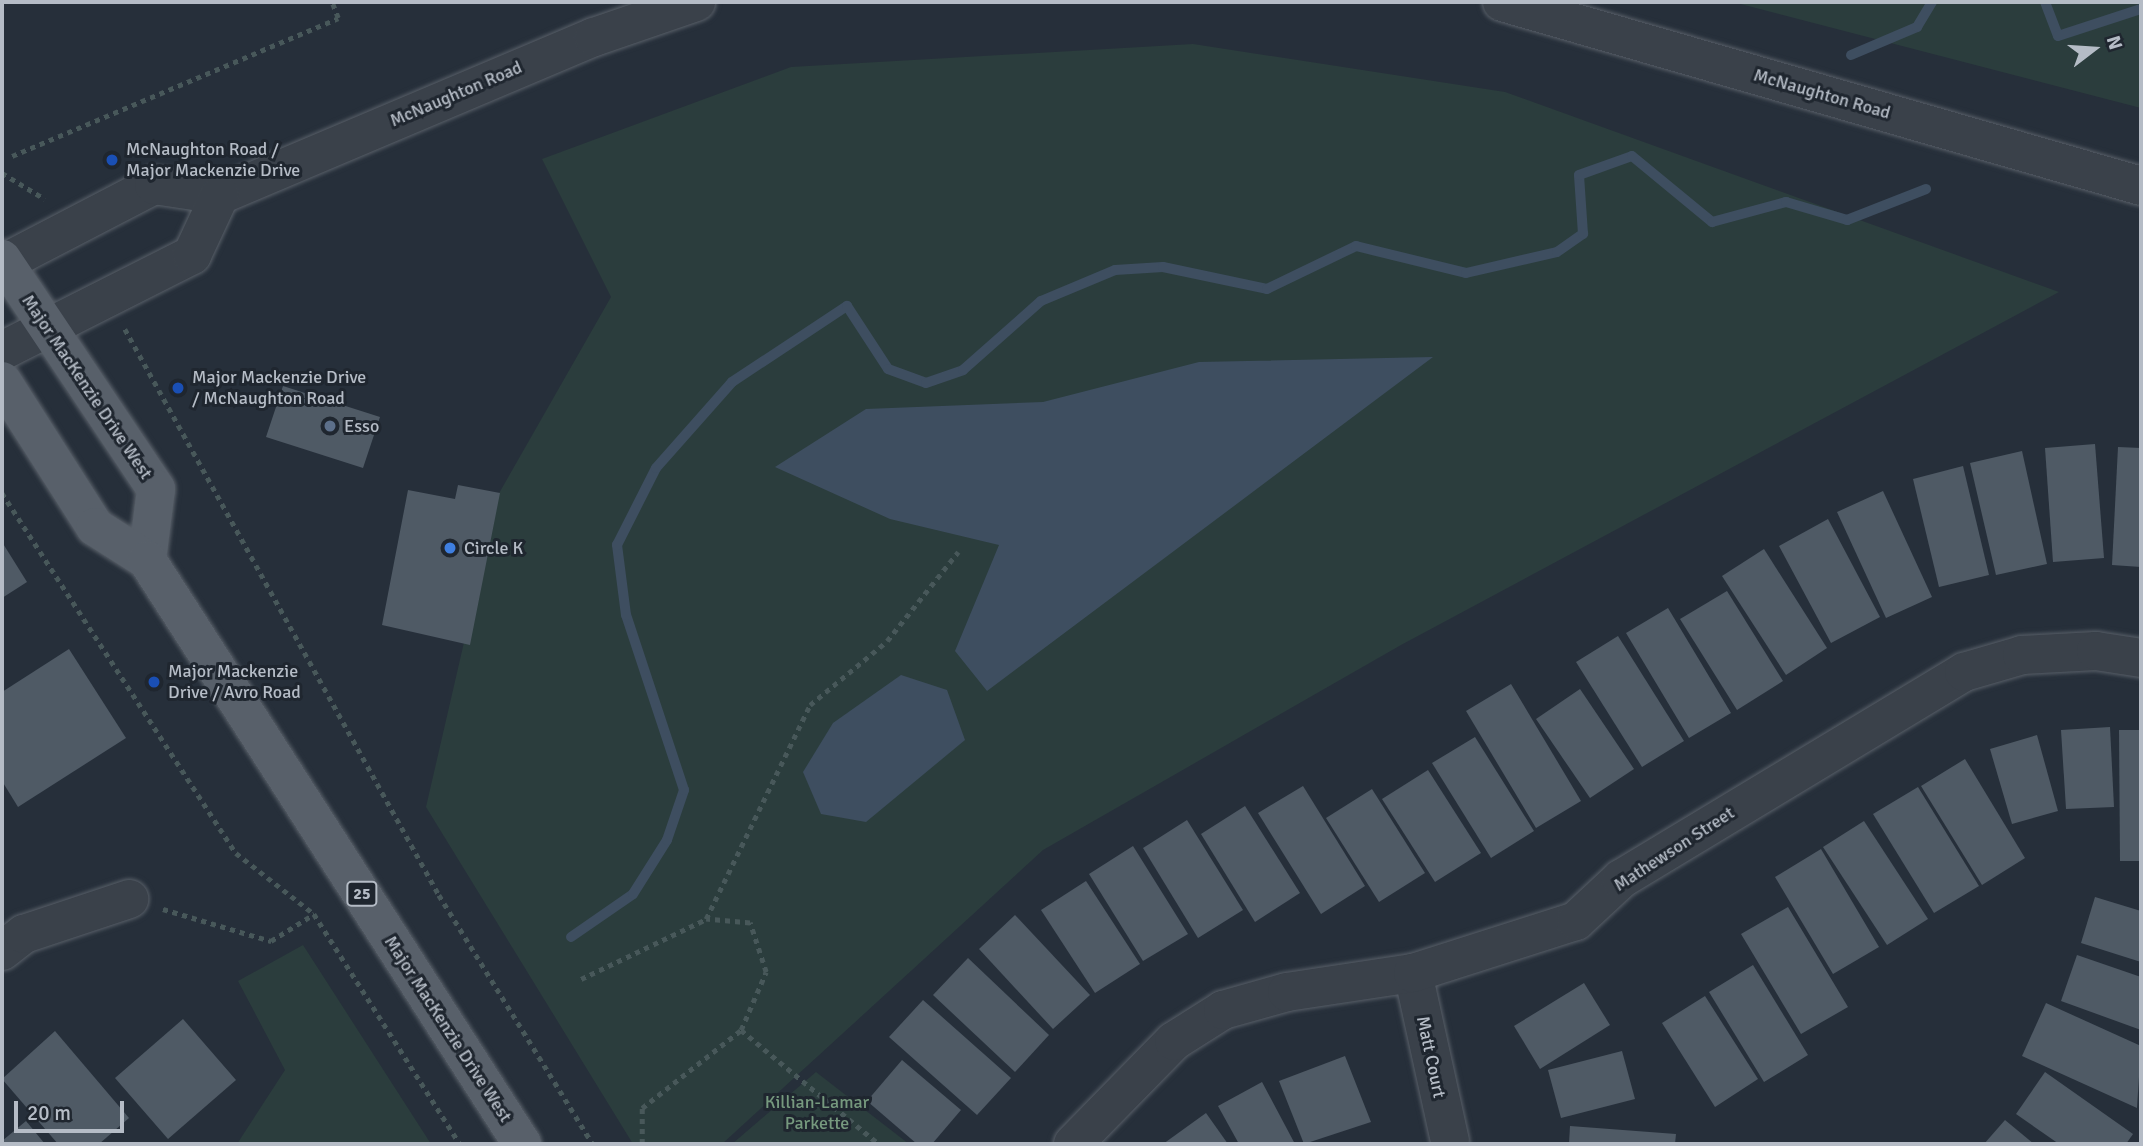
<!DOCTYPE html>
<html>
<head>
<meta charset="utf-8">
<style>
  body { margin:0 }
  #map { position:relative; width:2143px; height:1146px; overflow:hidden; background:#262f3a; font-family:Signika,sans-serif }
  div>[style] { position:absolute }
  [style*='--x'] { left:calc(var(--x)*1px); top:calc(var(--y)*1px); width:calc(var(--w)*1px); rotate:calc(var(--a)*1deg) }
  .green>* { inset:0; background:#2b3d3d }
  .water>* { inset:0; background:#3e4e60 }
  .stream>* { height:10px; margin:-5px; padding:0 5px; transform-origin:5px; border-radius:5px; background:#3e4e60 }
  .building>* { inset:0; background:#4f5a65 }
  .path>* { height:4.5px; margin-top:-2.25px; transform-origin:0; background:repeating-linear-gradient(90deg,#48585a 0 5px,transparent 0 10px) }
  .roads { filter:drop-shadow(0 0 2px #585f68) drop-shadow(0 0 2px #585f68) }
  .minor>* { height:38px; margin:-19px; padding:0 19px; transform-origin:19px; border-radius:19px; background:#3a414a }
  .major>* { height:38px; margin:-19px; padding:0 19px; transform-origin:19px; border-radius:19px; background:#58606a }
  .dots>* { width:19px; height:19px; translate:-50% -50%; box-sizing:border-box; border:4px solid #1f262f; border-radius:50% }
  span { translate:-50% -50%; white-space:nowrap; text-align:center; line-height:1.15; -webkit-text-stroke:6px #1f262f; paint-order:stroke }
  .shield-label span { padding:2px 5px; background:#1f262f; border:2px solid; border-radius:5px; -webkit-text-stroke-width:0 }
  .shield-label { font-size:16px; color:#b5bcc6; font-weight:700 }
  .street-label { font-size:18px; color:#b5bcc6 }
  .poi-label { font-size:18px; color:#b5bcc6 }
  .left { translate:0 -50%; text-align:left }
  .park-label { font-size:18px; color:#76997e }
  .frame { position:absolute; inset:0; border:4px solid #b5bcc6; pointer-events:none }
  .north { position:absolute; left:2059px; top:14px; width:70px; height:70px; -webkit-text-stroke:5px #1f262f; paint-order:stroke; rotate:73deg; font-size:19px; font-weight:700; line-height:28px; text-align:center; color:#b5bcc6 }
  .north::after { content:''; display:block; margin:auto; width:24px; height:32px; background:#b5bcc6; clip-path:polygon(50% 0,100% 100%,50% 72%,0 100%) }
  .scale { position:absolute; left:14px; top:1101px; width:110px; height:32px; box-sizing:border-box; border:4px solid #b5bcc6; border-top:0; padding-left:9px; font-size:21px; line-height:24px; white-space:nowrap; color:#b5bcc6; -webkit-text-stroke:5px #1f262f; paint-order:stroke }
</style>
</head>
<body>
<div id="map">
  <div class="green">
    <div style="clip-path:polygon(1733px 2px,2141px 2px,2141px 108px)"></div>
    <div style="clip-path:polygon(1193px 44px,1505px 92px,2059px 292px,1401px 645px,1043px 850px,722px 1144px,633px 1144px,426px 807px,498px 495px,611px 297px,542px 159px,791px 67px)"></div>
    <div style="clip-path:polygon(303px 945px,431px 1144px,237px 1144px,285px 1070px,238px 981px)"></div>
    <div style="clip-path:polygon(816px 1072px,909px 1144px,732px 1144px)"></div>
  </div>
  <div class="water">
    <div style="clip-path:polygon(1433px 357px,987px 691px,955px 651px,999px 545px,890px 519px,775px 467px,866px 409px,1043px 402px,1199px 362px)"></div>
    <div style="clip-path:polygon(901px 675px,947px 690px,965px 740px,866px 822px,821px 814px,803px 772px,833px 723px)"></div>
  </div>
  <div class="stream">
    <div style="--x:2045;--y:2;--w:36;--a:69"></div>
    <div style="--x:2058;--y:36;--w:87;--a:-18"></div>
    <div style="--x:1851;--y:55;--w:72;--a:-23"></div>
    <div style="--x:1917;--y:27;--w:29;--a:-59"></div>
    <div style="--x:571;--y:937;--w:75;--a:-34.7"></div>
    <div style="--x:633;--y:894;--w:64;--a:-57.8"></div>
    <div style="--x:667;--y:840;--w:53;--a:-71.2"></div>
    <div style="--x:684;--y:790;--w:184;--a:-108.3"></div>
    <div style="--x:626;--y:615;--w:71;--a:-97.3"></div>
    <div style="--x:617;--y:545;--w:86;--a:-63.1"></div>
    <div style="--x:656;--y:468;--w:115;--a:-48.5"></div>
    <div style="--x:732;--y:382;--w:138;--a:-33.5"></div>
    <div style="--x:847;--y:306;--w:75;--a:56.9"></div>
    <div style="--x:888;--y:369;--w:40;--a:20.2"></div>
    <div style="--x:926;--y:383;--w:39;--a:-19"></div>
    <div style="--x:963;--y:370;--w:104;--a:-41.5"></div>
    <div style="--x:1041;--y:301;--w:80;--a:-22.7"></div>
    <div style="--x:1115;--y:270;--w:48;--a:-3.6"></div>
    <div style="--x:1163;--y:267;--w:106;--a:11.9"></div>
    <div style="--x:1267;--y:289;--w:99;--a:-25.8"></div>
    <div style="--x:1356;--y:246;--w:113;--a:13.8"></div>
    <div style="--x:1466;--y:273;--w:93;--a:-13"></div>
    <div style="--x:1557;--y:252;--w:32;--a:-35"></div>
    <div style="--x:1583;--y:234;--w:59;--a:-93.9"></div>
    <div style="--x:1579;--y:175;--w:56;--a:-19.7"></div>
    <div style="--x:1632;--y:156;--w:104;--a:39.5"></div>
    <div style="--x:1712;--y:222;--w:77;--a:-15.1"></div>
    <div style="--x:1786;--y:202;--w:64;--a:16.4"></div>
    <div style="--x:1847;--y:220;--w:85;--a:-21.4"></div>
  </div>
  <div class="building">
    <div style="clip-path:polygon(283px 386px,380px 417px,363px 468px,266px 437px)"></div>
    <div style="clip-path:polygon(2095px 444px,2104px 558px,2053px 562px,2045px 448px)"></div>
    <div style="clip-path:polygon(2118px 447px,2141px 448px,2141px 567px,2112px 565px)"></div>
    <div style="clip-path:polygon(2022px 451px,2047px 564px,1996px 575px,1970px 463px)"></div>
    <div style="clip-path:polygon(1963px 466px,1989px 575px,1939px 587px,1913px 479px)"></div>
    <div style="clip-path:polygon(458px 485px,500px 493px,470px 645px,382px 625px,408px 490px,455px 499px)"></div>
    <div style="clip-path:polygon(1883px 491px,1932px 597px,1886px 618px,1837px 512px)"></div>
    <div style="clip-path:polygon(1828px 519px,1880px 617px,1831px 643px,1779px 546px)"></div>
    <div style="clip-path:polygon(2px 542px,27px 582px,2px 598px)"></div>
    <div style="clip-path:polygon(1764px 549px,1827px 648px,1786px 675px,1722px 576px)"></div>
    <div style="clip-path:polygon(1727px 591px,1783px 681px,1737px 710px,1680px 619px)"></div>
    <div style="clip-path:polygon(1668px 608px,1731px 713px,1689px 738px,1626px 633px)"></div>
    <div style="clip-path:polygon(1618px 636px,1684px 741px,1642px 767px,1576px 662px)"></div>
    <div style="clip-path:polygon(69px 649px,126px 738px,18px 807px,2px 781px,2px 692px)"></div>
    <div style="clip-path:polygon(1511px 684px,1581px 801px,1536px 828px,1466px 711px)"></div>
    <div style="clip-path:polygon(1580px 689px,1634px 769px,1590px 798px,1536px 719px)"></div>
    <div style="clip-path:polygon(2110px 727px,2114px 807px,2066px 809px,2061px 730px)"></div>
    <div style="clip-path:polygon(2119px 730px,2141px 730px,2141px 861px,2120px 861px)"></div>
    <div style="clip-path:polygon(2037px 735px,2058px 811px,2012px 824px,1990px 749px)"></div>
    <div style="clip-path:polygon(1475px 737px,1534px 831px,1491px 858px,1432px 763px)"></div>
    <div style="clip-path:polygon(1965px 759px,2025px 858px,1982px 885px,1921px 786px)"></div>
    <div style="clip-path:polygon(1428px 770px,1481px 853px,1435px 882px,1382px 799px)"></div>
    <div style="clip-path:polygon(1303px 786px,1365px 886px,1321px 914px,1258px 813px)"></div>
    <div style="clip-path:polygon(1918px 787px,1979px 886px,1934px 913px,1873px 814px)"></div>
    <div style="clip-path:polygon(1372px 789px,1425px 873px,1379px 902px,1326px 818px)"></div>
    <div style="clip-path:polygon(1245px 806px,1300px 893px,1255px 922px,1201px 834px)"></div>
    <div style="clip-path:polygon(1187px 820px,1243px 910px,1198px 938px,1143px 848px)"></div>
    <div style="clip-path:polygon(1864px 821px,1928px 919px,1887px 945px,1823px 847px)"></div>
    <div style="clip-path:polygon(1133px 846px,1188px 934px,1143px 961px,1089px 874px)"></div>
    <div style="clip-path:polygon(1821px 849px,1879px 947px,1833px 974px,1775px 877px)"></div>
    <div style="clip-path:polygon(1086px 881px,1140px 964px,1095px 993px,1041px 910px)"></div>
    <div style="clip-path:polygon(2095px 897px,2141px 911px,2141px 962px,2081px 943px)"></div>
    <div style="clip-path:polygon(1788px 907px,1848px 1007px,1801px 1034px,1741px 934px)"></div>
    <div style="clip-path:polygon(1015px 915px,1090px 995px,1053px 1029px,979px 949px)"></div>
    <div style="clip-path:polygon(2077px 955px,2141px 977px,2141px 1030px,2061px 1001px)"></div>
    <div style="clip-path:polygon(968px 958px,1049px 1035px,1015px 1072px,933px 995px)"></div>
    <div style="clip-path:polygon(1753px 965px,1808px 1055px,1764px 1082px,1709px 992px)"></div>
    <div style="clip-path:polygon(1584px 983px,1610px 1025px,1540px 1069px,1514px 1026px)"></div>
    <div style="clip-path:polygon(1705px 996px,1758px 1079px,1715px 1107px,1662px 1023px)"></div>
    <div style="clip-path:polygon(923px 1000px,1011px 1078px,977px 1115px,889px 1037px)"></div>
    <div style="clip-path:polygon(2046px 1003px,2141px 1046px,2137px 1108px,2022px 1056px)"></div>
    <div style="clip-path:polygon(183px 1019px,236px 1080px,168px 1139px,115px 1078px)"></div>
    <div style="clip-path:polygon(55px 1031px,129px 1118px,99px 1144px,58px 1144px,2px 1079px)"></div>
    <div style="clip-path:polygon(1622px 1051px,1635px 1099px,1561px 1118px,1548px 1070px)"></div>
    <div style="clip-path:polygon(1345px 1056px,1371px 1122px,1304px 1144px,1279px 1081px)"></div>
    <div style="clip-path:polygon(902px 1060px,961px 1110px,932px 1144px,917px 1144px,867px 1101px)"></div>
    <div style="clip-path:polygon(2045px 1072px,2133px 1134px,2126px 1144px,2059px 1144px,2016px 1114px)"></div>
    <div style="clip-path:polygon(1262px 1082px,1295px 1144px,1239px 1144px,1218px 1106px)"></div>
    <div style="clip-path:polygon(1206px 1113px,1228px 1144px,1163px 1144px)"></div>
    <div style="clip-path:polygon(2005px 1120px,2034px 1144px,1984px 1144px)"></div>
    <div style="clip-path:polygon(26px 1121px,45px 1144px,2px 1144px,2px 1141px)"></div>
    <div style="clip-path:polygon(1570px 1126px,1676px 1134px,1675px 1144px,1569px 1144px)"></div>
  </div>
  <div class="path">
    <div style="--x:12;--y:156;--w:354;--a:-22.9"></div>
    <div style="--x:338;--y:18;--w:17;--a:-111"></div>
    <div style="--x:2;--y:173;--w:50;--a:31.2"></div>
    <div style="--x:125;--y:329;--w:647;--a:60.98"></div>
    <div style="--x:439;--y:895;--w:293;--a:58.3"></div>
    <div style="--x:2;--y:493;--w:429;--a:57"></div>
    <div style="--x:236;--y:853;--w:99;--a:38"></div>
    <div style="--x:314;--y:914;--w:272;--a:57.6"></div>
    <div style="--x:163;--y:909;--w:113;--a:16.5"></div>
    <div style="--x:271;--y:941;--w:51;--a:-32.1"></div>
    <div style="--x:581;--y:979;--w:139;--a:-25.6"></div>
    <div style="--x:706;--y:919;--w:238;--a:-64.1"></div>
    <div style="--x:810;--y:705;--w:100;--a:-39.7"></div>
    <div style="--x:887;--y:641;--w:114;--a:-51.4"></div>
    <div style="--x:741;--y:1030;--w:179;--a:39.6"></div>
    <div style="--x:642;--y:1144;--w:36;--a:-90"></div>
    <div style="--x:642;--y:1108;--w:126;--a:-38.2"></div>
    <div style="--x:741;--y:1030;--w:63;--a:-66.7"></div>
    <div style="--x:766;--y:972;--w:52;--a:-108.1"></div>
    <div style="--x:750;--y:923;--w:44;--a:-174.8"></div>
  </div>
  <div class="roads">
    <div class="minor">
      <div style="--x:1502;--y:2;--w:665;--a:16.06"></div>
      <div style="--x:2;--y:264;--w:171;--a:-27.5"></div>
      <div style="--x:154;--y:185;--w:67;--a:8.6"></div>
      <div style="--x:220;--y:195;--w:406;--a:-22.9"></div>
      <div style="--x:594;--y:37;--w:108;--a:-18.9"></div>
      <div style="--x:2;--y:351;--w:213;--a:-26.8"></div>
      <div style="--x:192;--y:255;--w:66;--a:-65"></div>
      <div style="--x:2;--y:951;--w:28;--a:-38"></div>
      <div style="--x:24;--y:934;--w:111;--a:-18.4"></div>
      <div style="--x:1413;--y:973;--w:172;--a:77.6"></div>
      <div style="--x:1073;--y:1144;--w:144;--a:-45.6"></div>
      <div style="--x:1174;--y:1041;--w:58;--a:-32.3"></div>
      <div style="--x:1223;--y:1010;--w:66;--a:-15.7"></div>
      <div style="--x:1287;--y:992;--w:127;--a:-8.6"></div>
      <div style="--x:1413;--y:973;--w:171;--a:-17.7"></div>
      <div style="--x:1576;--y:921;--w:62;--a:-43"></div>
      <div style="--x:1621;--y:879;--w:401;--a:-31.1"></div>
      <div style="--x:1964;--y:672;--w:60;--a:-16.3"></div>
      <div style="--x:2022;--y:655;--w:74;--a:-3.1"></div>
      <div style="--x:2096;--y:651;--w:46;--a:8.8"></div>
    </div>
    <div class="major">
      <div style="--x:2;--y:259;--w:277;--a:56.2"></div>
      <div style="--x:156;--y:489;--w:72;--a:97.2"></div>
      <div style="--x:2;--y:381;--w:173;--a:57.5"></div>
      <div style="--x:95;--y:527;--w:62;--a:32.4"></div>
      <div style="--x:147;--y:560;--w:694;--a:57.29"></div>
    </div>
  </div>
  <div class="dots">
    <div style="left:112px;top:160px;background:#1a4fb4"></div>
    <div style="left:178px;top:388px;background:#1a4fb4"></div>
    <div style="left:330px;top:426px;background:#5c6f8a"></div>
    <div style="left:450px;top:548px;background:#3f7fe0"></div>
    <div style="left:154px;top:682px;background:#1a4fb4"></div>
  </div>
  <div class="shield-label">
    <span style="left:362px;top:894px">25</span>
  </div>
  <div class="street-label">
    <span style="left:456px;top:94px;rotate:-23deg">McNaughton Road</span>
    <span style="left:1822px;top:94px;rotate:16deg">McNaughton Road</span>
    <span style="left:87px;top:387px;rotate:56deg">Major MacKenzie Drive West</span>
    <span style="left:1674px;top:849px;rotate:-33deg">Mathewson Street</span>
    <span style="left:448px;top:1029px;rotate:57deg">Major MacKenzie Drive West</span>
    <span style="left:1431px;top:1057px;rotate:78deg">Matt Court</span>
  </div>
  <div class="poi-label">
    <span class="left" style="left:126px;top:160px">McNaughton Road /<br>Major Mackenzie Drive</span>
    <span class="left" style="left:192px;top:388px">Major Mackenzie Drive<br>/ McNaughton Road</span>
    <span class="left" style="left:344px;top:426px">Esso</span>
    <span class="left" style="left:464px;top:548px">Circle K</span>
    <span class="left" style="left:168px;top:682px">Major Mackenzie<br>Drive / Avro Road</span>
  </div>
  <div class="park-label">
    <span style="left:817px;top:1113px">Killian-Lamar<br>Parkette</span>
  </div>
  <div class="frame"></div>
  <div class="north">N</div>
  <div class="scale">20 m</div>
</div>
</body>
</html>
